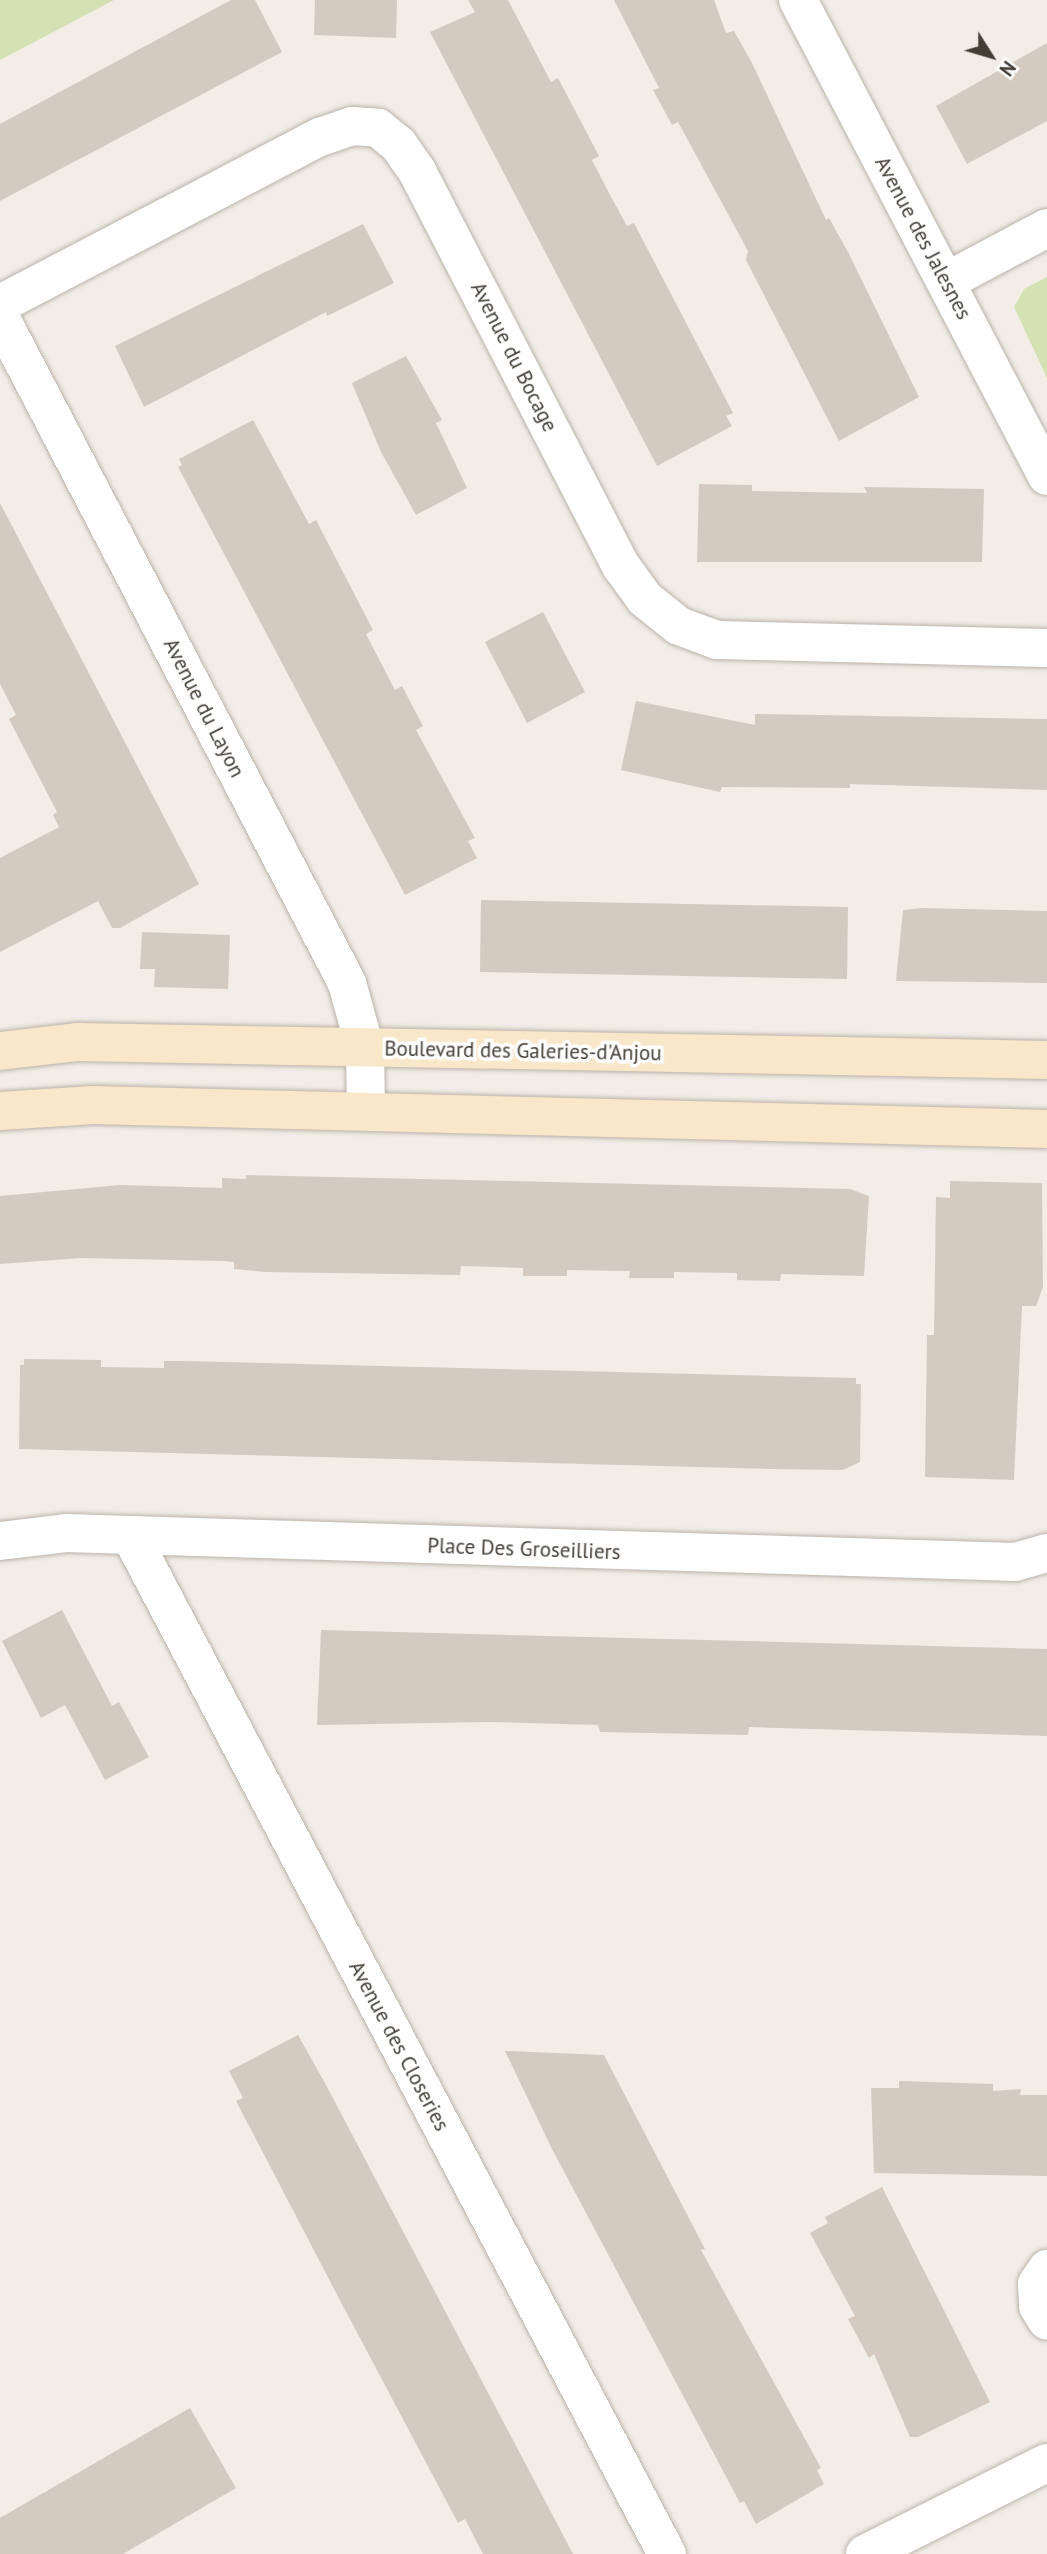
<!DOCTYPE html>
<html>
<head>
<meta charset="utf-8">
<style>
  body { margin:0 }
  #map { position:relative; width:1047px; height:2554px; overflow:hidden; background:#f2ede7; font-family:"PT Sans",sans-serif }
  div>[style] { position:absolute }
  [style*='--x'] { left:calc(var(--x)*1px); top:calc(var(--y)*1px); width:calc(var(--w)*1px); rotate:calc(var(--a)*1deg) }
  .green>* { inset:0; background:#d4e2b3 }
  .building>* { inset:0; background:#d5cac0 }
  .roads { filter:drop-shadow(0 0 2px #bcb3aa) drop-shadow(0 0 2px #bcb3aa) }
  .street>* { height:38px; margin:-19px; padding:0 19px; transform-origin:19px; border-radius:19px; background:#fff }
  .secondary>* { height:38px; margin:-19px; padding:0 19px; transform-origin:19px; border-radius:19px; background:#f9e7c9 }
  span { translate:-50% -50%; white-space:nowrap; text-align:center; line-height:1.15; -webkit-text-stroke:7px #fff; paint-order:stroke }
  .street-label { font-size:21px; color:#443d36 }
  .north { position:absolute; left:956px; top:21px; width:70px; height:70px; -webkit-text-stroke:5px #fff; paint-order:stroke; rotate:127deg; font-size:19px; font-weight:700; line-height:28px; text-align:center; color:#443d36 }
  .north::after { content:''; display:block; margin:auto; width:24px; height:32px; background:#443d36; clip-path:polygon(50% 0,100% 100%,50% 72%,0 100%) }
</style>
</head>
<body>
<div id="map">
  <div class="green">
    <div style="clip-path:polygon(0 0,114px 0,0 60px)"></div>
    <div style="clip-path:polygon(1047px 277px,1047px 378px,1014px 307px,1024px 289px)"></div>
  </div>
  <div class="building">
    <div style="clip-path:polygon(231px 0,255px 0,282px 52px,0 201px,0 124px)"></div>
    <div style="clip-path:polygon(315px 0,397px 0,396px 38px,314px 35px)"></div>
    <div style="clip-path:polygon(468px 0,508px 0,551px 82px,558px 78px,599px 156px,592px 160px,609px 193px,627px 226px,634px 223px,733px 413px,726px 416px,732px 426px,657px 466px,430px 32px,475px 12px)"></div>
    <div style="clip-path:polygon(614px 0,714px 0,726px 33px,734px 31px,752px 63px,826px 220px,829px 218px,848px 252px,919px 397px,839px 441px,746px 260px,748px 251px,678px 122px,672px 125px,653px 90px,659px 88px)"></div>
    <div style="clip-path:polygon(1047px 43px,1047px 121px,967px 164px,936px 106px)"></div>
    <div style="clip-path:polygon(363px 224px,394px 283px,327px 316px,326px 312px,144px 407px,115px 346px)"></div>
    <div style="clip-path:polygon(406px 356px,442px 420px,436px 423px,467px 488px,416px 515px,381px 452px,352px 383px)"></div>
    <div style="clip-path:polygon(253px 420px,309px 524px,316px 520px,373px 630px,366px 634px,395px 690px,402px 686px,423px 726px,416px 730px,475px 838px,468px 841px,477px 858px,405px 895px,178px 467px,182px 465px,179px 459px)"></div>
    <div style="clip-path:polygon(699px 484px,752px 485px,752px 491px,867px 493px,864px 487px,984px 489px,982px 562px,697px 562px)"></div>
    <div style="clip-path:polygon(0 503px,199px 884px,120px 928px,112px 928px,98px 901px,0 952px,0 858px,59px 827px,53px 815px,57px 812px,9px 719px,16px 715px,0 684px)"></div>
    <div style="clip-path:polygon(543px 612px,585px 692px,527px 723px,485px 642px)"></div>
    <div style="clip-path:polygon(636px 701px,755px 725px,755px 714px,1047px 719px,1047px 790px,850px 784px,850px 788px,722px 787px,720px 792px,621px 770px)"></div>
    <div style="clip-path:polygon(481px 900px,848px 907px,847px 979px,480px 972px)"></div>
    <div style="clip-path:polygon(922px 908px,1047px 911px,1047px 983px,896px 981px,903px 910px)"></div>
    <div style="clip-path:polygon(142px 932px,230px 935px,228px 989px,154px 987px,155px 969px,140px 969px)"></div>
    <div style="clip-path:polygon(246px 1175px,850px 1189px,869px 1196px,864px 1276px,781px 1274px,780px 1281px,737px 1280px,737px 1273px,674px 1272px,674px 1278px,629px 1278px,630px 1271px,567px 1270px,567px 1276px,523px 1276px,523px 1268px,461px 1266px,460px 1275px,266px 1272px,234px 1269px,234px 1262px,223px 1261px,81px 1258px,0 1264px,0 1196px,120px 1185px,222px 1188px,222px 1178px,246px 1179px)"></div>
    <div style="clip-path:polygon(950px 1181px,1042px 1183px,1043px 1287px,1036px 1306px,1022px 1306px,1014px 1480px,925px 1477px,927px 1335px,934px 1335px,936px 1197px,950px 1198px)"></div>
    <div style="clip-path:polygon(24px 1359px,101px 1360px,101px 1367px,164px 1368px,164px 1361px,183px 1361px,856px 1378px,856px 1384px,861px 1384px,860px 1462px,843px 1470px,771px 1469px,19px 1449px,20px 1365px,24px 1365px)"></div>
    <div style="clip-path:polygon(62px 1610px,112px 1706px,119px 1702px,149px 1757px,105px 1780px,65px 1705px,41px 1718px,2px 1641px)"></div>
    <div style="clip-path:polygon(321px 1630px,1047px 1649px,1047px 1736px,749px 1727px,748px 1735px,600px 1732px,598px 1725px,489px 1722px,317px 1725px)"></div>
    <div style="clip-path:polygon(298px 2035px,326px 2085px,573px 2554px,483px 2554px,465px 2519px,458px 2523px,344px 2308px,236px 2101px,243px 2098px,229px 2071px)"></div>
    <div style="clip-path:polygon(505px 2051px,604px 2055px,705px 2249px,701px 2250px,821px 2468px,817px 2470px,824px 2484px,756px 2524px,744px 2501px,740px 2503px,552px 2149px)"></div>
    <div style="clip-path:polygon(899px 2081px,993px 2084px,993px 2091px,1021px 2089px,1020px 2095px,1047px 2095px,1047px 2176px,874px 2173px,871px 2088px,899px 2088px)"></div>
    <div style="clip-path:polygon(882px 2187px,990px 2402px,918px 2437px,910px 2437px,874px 2354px,869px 2358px,848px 2319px,855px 2316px,810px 2233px,828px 2223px,825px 2217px)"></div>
    <div style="clip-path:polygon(190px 2408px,236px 2488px,123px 2554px,0 2554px,0 2518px)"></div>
  </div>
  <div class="roads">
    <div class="street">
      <div style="--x:798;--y:0;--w:537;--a:62.39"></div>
      <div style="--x:947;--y:281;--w:113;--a:-27.9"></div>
      <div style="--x:0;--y:304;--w:361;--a:-27.6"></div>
      <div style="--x:320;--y:137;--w:34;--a:-19"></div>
      <div style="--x:352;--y:126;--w:26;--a:4"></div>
      <div style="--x:378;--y:128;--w:26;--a:39"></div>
      <div style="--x:398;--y:144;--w:35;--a:55"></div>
      <div style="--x:418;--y:173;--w:442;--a:62.7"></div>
      <div style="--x:621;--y:566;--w:41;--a:54"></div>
      <div style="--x:645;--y:599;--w:43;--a:38.5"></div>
      <div style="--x:679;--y:626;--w:40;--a:20.2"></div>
      <div style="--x:717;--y:640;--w:330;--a:1.4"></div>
      <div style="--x:0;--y:317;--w:751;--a:62.48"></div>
      <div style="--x:347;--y:983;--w:67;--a:74.5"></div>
      <div style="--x:365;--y:1048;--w:63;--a:89.1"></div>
      <div style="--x:132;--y:1538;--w:1148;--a:62.23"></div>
      <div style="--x:0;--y:1541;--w:66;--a:-6.9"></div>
      <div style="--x:66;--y:1533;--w:949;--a:1.75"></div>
      <div style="--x:1015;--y:1562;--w:33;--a:-16"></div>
      <div style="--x:1047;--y:2269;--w:18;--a:124"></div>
      <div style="--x:1037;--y:2284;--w:22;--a:87"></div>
      <div style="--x:1038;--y:2306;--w:17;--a:59"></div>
      <div style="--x:865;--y:2554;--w:203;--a:-26.6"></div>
    </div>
    <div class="secondary">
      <div style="--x:0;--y:1051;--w:79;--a:-6.6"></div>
      <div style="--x:78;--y:1042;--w:969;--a:1.06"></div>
      <div style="--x:0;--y:1111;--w:93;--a:-3.7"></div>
      <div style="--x:93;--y:1105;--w:954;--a:1.44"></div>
    </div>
  </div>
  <div class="street-label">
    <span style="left:923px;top:238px;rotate:62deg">Avenue des Jalesnes</span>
    <span style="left:514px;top:357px;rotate:63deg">Avenue du Bocage</span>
    <span style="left:204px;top:708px;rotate:63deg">Avenue du Layon</span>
    <span style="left:523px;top:1051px;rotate:1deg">Boulevard des Galeries-d'Anjou</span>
    <span style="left:524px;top:1549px;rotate:2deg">Place Des Groseilliers</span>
    <span style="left:399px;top:2046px;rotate:62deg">Avenue des Closeries</span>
  </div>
  <div class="north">N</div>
</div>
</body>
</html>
